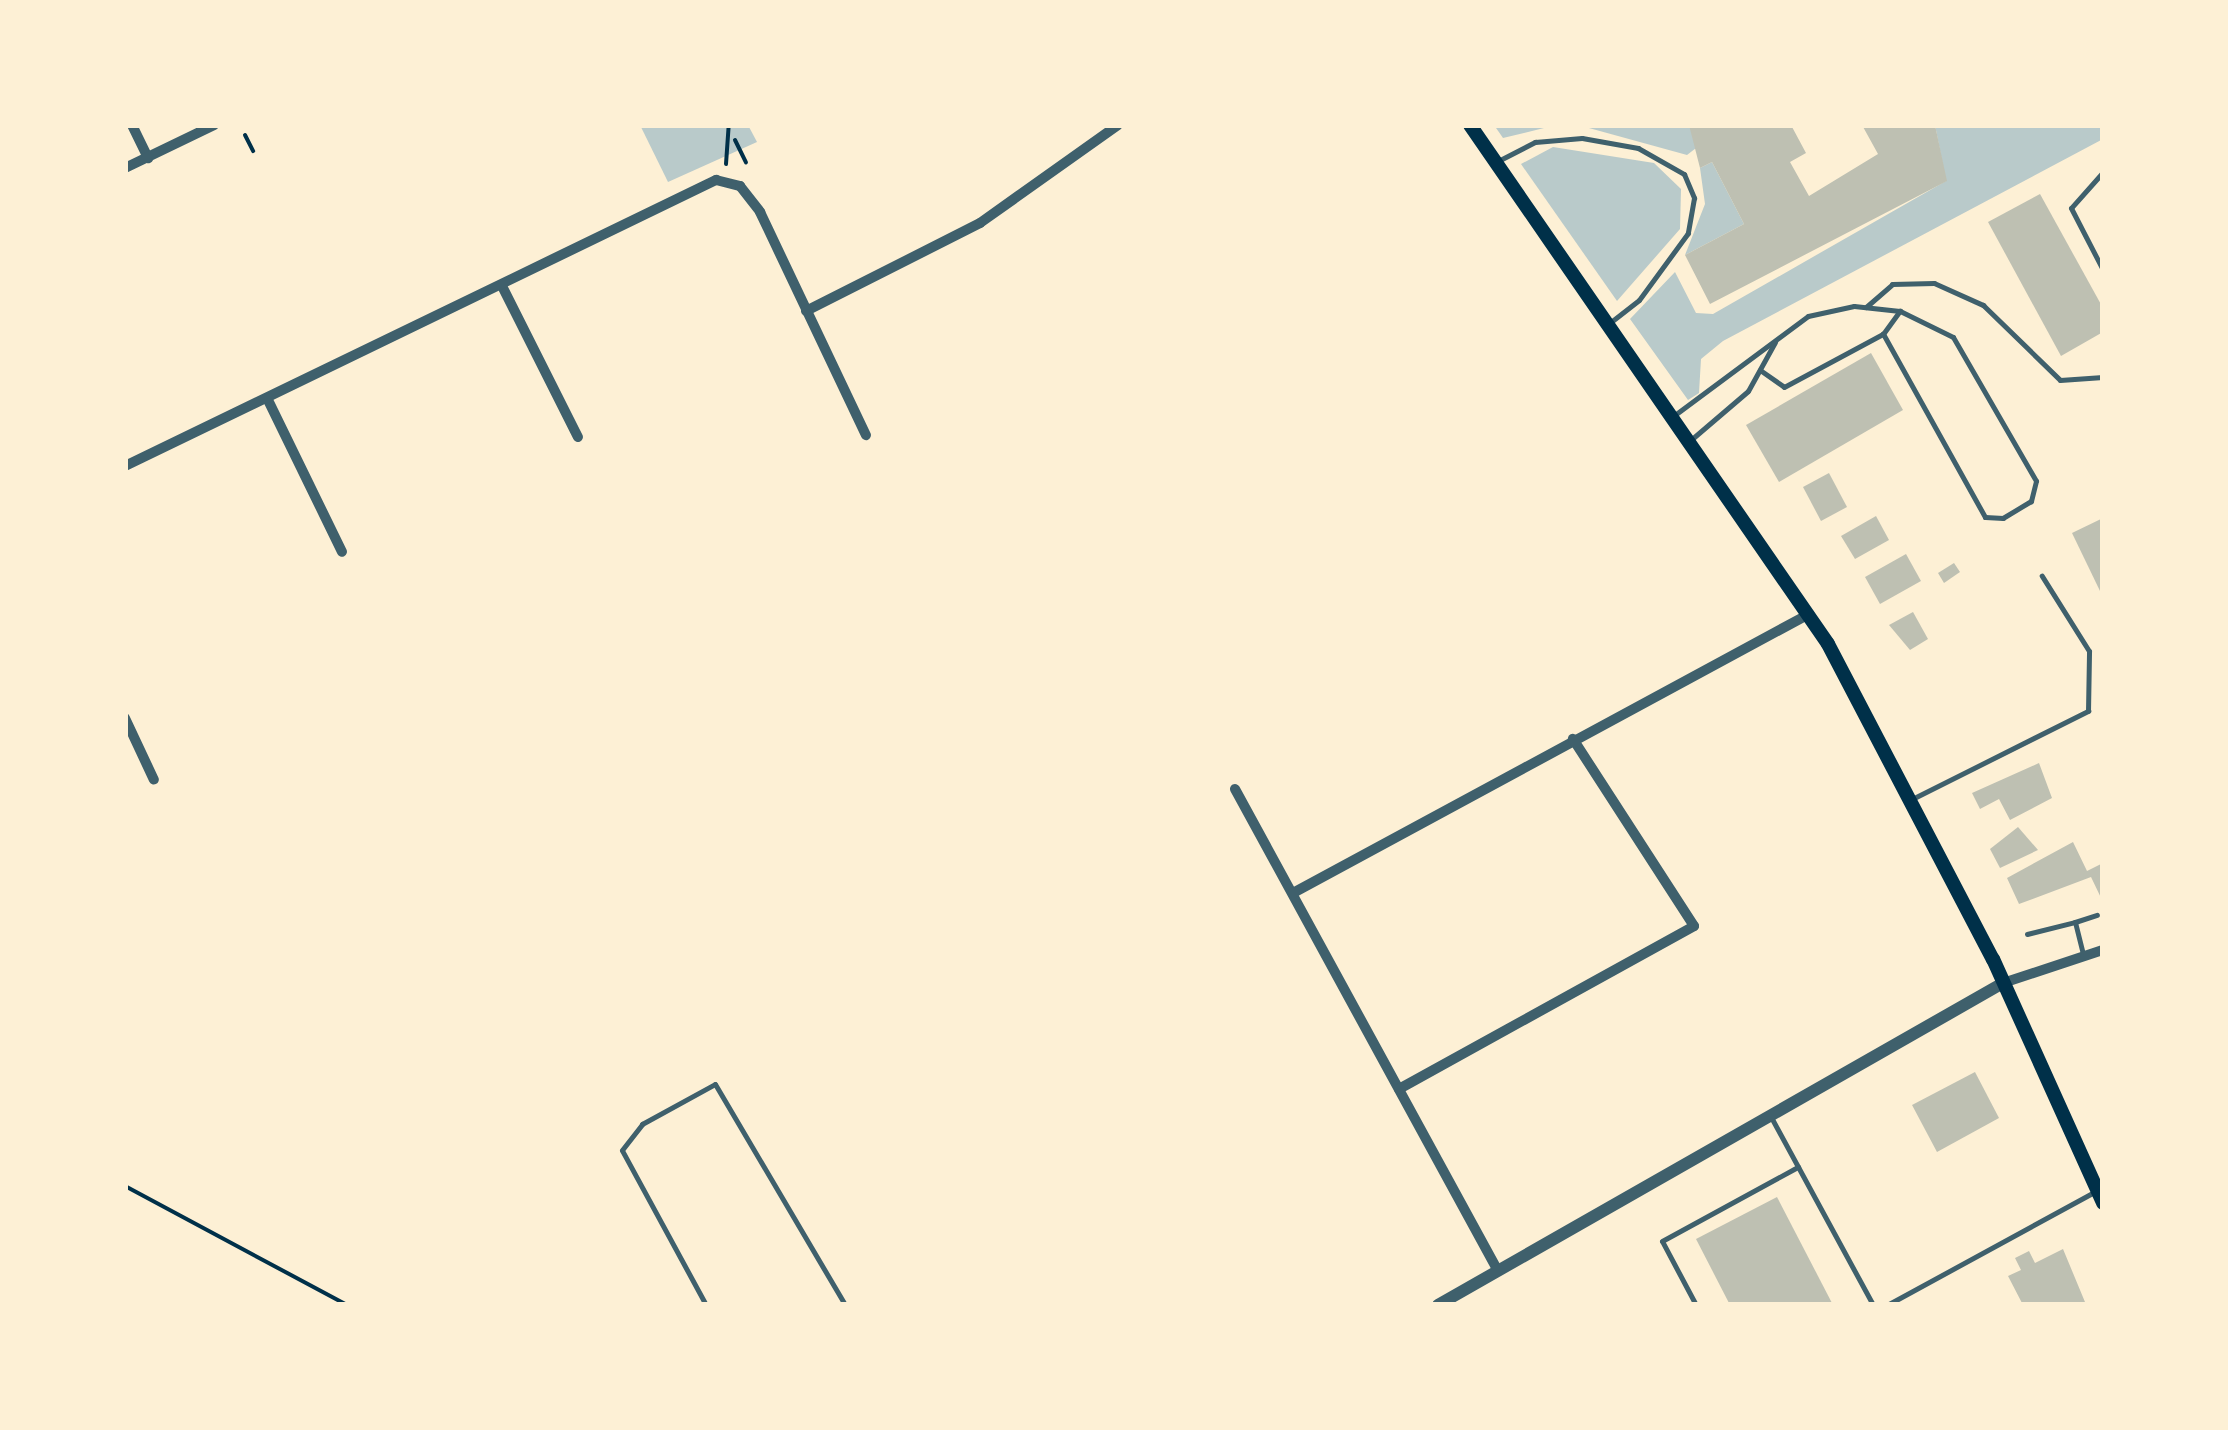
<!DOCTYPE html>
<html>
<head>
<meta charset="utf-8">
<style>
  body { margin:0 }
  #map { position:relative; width:2228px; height:1430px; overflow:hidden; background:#fdf0d5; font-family:"Libre Baskerville",serif }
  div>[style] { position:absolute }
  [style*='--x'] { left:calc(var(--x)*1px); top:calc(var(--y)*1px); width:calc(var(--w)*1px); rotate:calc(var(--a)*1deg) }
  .green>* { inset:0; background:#b9caca }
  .building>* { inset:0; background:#bec0b2 }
  .path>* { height:4px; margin:-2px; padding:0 2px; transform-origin:2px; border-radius:2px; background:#003049 }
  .service>* { height:5px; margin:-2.5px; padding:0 2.5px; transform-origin:2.5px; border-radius:2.5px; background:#3f606c }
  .minor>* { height:10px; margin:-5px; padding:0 5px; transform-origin:5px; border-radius:5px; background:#3f606c }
  .tertiary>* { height:12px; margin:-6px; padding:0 6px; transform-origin:6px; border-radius:6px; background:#3f606c }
  .secondary>* { height:14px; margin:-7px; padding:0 7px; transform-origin:7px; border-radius:7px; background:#003049 }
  span { translate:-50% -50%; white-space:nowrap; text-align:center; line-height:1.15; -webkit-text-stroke:9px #fdf0d5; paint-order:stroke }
  .frame { position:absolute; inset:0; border:128px solid #fdf0d5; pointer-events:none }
</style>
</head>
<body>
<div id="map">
  <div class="green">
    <div style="clip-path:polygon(640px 125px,748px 125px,757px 142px,668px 182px)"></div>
    <div style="clip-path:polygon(1494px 125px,1544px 125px,1544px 128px,1503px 138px)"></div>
    <div style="clip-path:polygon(1578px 125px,1689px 125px,1700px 145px,1687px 155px)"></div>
    <div style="clip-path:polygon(1935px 125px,2103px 125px,2103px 139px,1723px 341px,1701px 359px,1699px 393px,1688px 400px,1630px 319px,1675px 272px,1696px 313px,1713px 314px,1946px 181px)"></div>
    <div style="clip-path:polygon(1553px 147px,1654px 163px,1681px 189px,1680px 229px,1617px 301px,1521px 164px)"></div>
    <div style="clip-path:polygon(1712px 162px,1744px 224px,1685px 255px,1705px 204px,1700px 168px)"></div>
  </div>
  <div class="building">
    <div style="clip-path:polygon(1689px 125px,1791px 125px,1806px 153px,1790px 162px,1809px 196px,1878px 154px,1862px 125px,1935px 125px,1947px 181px,1710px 304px,1685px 255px,1744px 224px,1712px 162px,1700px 168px)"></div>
    <div style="clip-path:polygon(2040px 194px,2103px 308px,2103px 332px,2061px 356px,1988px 222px)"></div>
    <div style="clip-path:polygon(1871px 353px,1903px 410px,1779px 482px,1746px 425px)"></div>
    <div style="clip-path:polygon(1829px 473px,1847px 507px,1821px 521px,1803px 487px)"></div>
    <div style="clip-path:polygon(1876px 516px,1889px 540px,1855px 559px,1841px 536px)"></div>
    <div style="clip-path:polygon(2103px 518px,2103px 589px,2100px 591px,2072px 533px)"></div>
    <div style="clip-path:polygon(1906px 554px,1921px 581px,1880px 604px,1865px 577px)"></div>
    <div style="clip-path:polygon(1954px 563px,1960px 572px,1944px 583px,1938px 573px)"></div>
    <div style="clip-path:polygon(1913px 612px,1928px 639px,1910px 650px,1889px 625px)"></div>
    <div style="clip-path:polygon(2039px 763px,2052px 798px,2010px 820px,1999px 799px,1980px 809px,1972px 793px)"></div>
    <div style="clip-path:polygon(2018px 827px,2038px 850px,2000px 868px,1990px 849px)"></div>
    <div style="clip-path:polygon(2073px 842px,2087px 871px,2103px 863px,2103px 902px,2091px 877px,2019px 904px,2007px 878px)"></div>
    <div style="clip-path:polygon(1975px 1072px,1999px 1118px,1937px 1152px,1912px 1105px)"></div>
    <div style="clip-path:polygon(1777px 1197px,1833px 1305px,1730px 1305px,1696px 1239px)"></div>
    <div style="clip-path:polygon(2063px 1249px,2085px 1302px,2023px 1305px,2008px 1276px,2021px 1270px,2015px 1258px,2029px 1251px,2035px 1263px)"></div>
  </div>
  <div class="path">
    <div style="--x:245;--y:135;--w:18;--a:63"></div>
    <div style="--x:735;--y:140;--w:25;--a:64"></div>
    <div style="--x:726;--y:164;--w:39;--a:-86"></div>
    <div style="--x:125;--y:1186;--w:252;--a:28.2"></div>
  </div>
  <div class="service">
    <div style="--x:1498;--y:161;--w:42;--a:-27.2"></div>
    <div style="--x:1535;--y:142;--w:47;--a:-4.9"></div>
    <div style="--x:1582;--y:138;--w:57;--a:10.1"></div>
    <div style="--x:1638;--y:148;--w:53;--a:29.5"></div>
    <div style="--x:1684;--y:174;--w:26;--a:67"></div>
    <div style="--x:1694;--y:198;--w:36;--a:100"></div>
    <div style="--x:1688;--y:233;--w:83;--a:126.2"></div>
    <div style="--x:1639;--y:300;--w:37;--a:142"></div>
    <div style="--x:2103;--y:172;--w:48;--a:131.6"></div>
    <div style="--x:2071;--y:208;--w:70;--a:62.7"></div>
    <div style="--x:1866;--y:307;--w:35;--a:-41"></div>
    <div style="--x:1892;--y:284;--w:42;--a:-1.4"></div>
    <div style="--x:1934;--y:283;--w:54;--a:24.2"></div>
    <div style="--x:1983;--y:305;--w:107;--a:44.2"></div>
    <div style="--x:2060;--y:380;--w:43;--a:-4"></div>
    <div style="--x:1760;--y:370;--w:29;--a:35"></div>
    <div style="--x:1784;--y:387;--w:112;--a:-28.2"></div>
    <div style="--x:1676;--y:414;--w:164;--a:-36.6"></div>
    <div style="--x:1808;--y:316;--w:47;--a:-12.3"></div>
    <div style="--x:1854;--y:306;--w:46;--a:6.2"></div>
    <div style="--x:1900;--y:311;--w:59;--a:26.1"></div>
    <div style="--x:1953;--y:337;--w:166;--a:60"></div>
    <div style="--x:2036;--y:481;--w:21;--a:104"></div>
    <div style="--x:2031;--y:501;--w:33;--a:149"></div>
    <div style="--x:2003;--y:518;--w:18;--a:-177"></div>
    <div style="--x:1985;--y:517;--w:210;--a:-119.1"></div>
    <div style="--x:1883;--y:334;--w:29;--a:-54"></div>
    <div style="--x:1693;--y:438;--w:72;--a:-40.5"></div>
    <div style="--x:1748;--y:391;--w:56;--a:-61.1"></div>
    <div style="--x:1914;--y:798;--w:195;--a:-26.6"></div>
    <div style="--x:2088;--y:711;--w:60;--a:-89"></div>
    <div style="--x:2089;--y:651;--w:89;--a:-122.1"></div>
    <div style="--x:2075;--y:922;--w:23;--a:-18"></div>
    <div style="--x:2027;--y:934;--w:49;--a:-14"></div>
    <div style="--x:2075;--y:922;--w:33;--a:76"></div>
    <div style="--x:1771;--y:1117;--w:214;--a:61.5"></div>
    <div style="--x:706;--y:1305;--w:176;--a:-118.5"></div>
    <div style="--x:622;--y:1150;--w:33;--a:-52"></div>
    <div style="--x:642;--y:1124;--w:83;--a:-28.7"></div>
    <div style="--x:715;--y:1084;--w:256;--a:59.5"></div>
    <div style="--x:1696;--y:1305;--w:72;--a:-118"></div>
    <div style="--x:1662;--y:1241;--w:155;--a:-28.6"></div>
    <div style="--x:1887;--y:1305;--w:236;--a:-28.6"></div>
  </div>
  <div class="minor">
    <div style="--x:132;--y:125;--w:37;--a:64"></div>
    <div style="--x:125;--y:168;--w:99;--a:-25.8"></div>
    <div style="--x:502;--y:286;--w:169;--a:63.3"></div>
    <div style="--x:806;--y:311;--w:195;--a:-26.8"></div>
    <div style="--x:980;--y:223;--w:169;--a:-35.4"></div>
    <div style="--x:267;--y:398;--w:171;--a:64"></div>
    <div style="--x:125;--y:466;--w:657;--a:-25.82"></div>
    <div style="--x:716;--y:180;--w:25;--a:14"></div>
    <div style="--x:740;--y:186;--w:33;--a:52"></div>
    <div style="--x:760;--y:212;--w:247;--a:64.6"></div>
    <div style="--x:125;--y:718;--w:68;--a:64.9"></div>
    <div style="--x:1235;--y:789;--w:549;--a:61.38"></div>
    <div style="--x:1293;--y:893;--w:587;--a:-28.4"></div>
    <div style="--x:2003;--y:983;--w:105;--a:-18.3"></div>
    <div style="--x:1399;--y:1089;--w:337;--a:-28.9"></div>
    <div style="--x:1694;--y:926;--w:223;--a:-122.9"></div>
  </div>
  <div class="tertiary">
    <div style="--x:1438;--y:1305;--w:650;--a:-29.68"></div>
  </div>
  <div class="secondary">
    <div style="--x:1470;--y:125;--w:630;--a:55.4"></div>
    <div style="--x:1828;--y:644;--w:356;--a:62.4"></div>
    <div style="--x:1993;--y:959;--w:268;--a:65.7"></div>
  </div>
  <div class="frame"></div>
</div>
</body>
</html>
